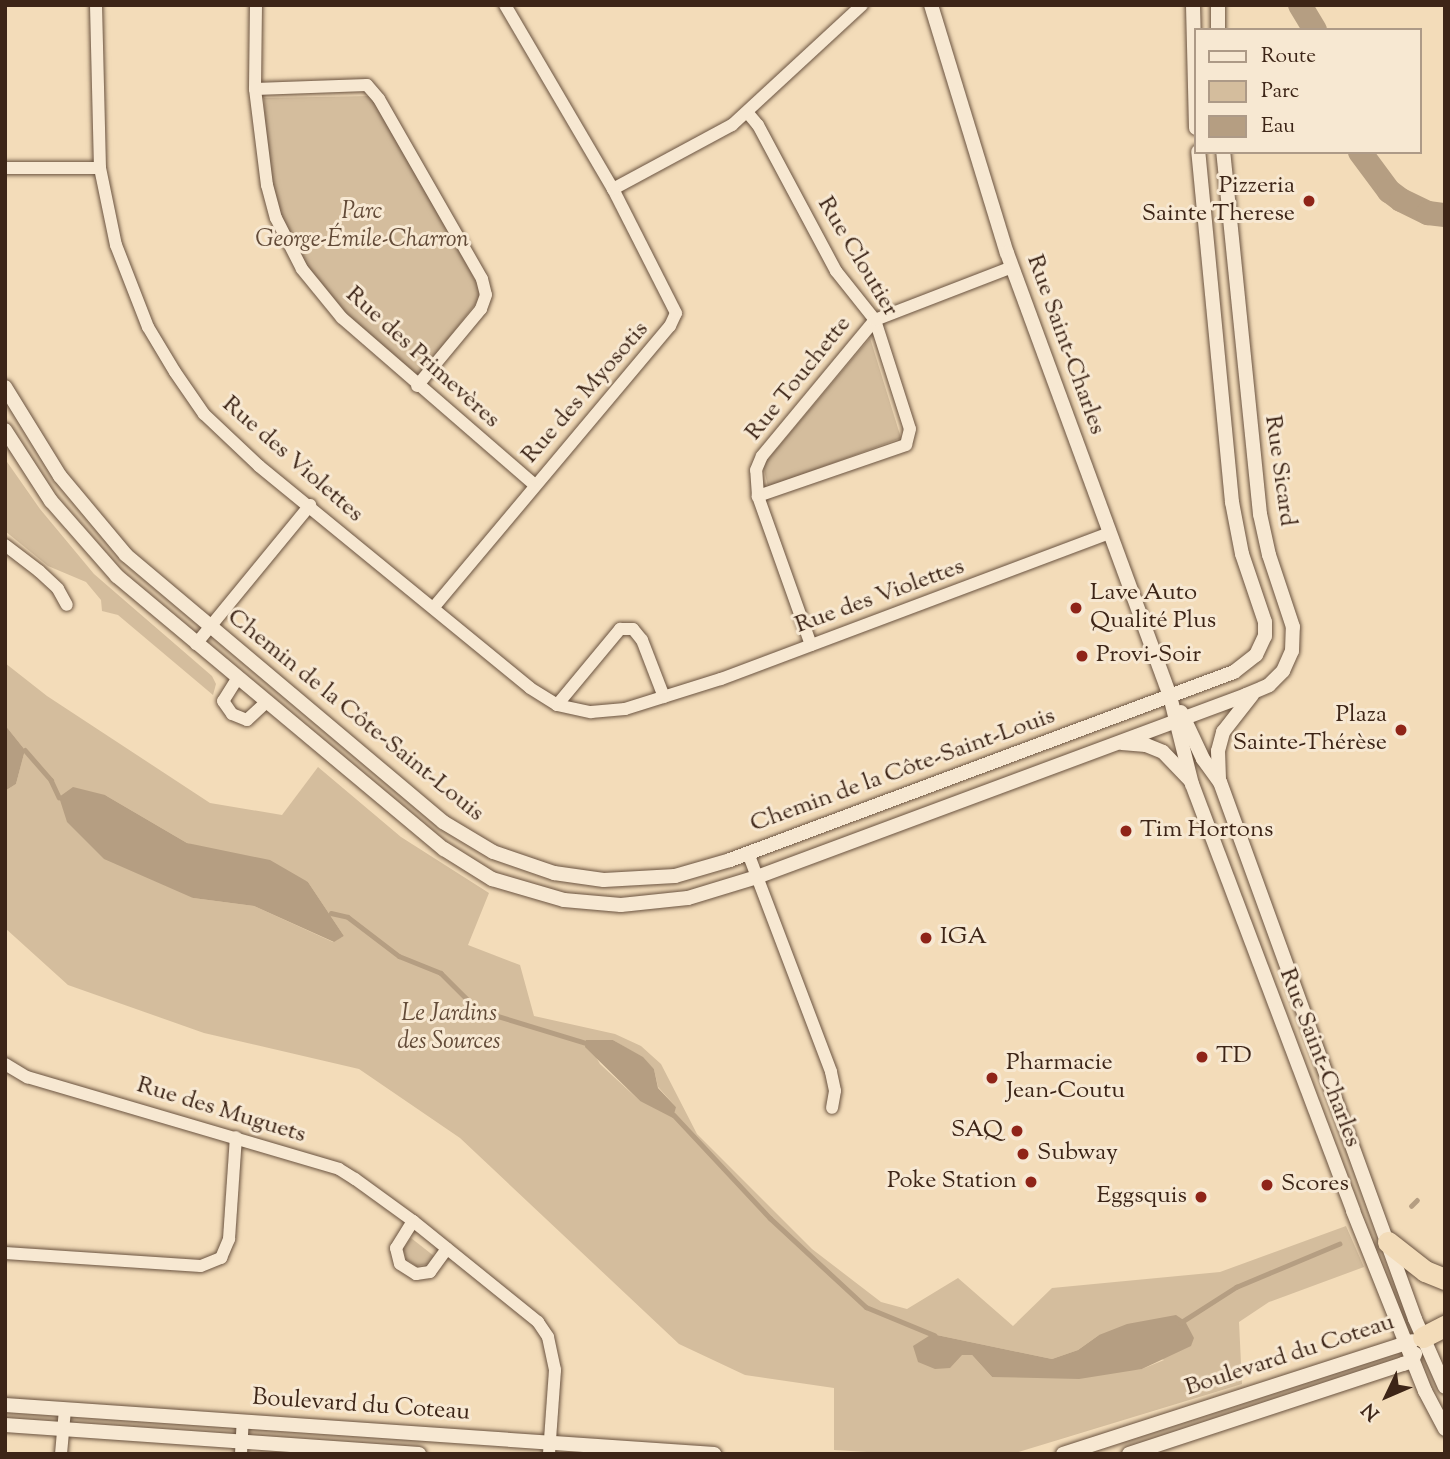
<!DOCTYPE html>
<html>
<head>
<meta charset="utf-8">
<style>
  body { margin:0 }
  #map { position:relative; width:1450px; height:1459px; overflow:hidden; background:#f3dcb9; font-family:"Sorts Mill Goudy",serif }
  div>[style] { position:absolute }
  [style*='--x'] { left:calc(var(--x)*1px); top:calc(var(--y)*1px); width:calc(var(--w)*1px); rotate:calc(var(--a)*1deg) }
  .green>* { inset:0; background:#d4bd9d }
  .water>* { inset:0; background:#b59e82 }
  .stream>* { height:4.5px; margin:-2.25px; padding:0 2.25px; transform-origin:2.25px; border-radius:2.25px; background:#b59e82 }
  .river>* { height:24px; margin:-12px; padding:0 12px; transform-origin:12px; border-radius:12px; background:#b59e82 }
  .roads { filter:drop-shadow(0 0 2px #6a5340) drop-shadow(0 0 2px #6a5340) }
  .minor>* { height:12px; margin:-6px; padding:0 6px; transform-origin:6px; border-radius:6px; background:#f7e8d2 }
  .tertiary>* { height:14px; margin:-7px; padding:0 7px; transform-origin:7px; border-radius:7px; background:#f7e8d2 }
  .motorway>* { height:21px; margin:-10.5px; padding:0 10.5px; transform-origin:10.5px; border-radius:10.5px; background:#f3dcb9 }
  .dots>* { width:19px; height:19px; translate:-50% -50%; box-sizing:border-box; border:4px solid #f7e8d2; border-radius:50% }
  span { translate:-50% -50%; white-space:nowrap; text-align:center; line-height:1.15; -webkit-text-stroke:6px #f7e8d2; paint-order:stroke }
  .poi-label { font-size:24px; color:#3d2517 }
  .right { translate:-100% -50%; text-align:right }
  .left { translate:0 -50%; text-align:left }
  .park-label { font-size:24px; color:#634b38; font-style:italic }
  .street-label { font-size:24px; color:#3d2517 }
  .frame { position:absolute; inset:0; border:7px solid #3d2517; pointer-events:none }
  .legend { position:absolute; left:1194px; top:28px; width:228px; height:126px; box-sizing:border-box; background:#f7e8d2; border:2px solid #ad9a87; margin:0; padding:9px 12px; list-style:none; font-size:21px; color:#3d2517 }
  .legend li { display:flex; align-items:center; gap:14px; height:35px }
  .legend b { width:35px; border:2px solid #ad9a87 }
  .north { position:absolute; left:1352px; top:1361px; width:70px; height:70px; -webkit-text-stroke:5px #f7e8d2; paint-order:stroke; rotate:226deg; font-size:19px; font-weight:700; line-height:28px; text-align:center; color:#3d2517 }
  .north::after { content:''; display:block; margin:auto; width:24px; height:32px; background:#3d2517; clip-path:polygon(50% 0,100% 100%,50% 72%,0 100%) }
</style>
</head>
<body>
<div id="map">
  <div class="green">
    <div style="clip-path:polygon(372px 96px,483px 294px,416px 380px,352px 327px,302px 269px,267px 185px,264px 98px)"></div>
    <div style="clip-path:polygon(870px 338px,901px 438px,768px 487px,763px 465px)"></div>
    <div style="clip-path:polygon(5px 459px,40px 509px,94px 574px,212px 676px,216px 684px,213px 695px,118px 615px,102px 611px,101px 600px,86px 582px,48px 566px,5px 531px)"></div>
    <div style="clip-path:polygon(evenodd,5px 663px,47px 696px,210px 803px,282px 815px,318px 767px,401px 837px,489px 893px,468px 945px,520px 965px,534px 1016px,615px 1034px,641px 1046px,661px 1064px,697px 1134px,812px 1249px,881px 1302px,907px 1309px,958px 1278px,1013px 1326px,1052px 1288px,1220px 1272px,1346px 1226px,1364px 1267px,1269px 1302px,1239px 1322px,1242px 1384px,1012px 1454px,900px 1454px,834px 1450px,834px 1388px,745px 1375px,679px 1344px,460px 1138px,359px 1069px,204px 1033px,68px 985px,5px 928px,5px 791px,16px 784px,25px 750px,5px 725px,5px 663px,105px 795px,187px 843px,308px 882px,344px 936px,333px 942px,254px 906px,193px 898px,105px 795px,5px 663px,586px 1040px,613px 1040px,643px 1058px,654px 1069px,658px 1087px,676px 1107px,640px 1101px,600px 1064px,586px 1040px,5px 663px,932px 1334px,1052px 1359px,1078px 1350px,1099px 1335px,1164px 1360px,1142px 1369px,992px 1377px,972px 1355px,962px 1354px,932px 1334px)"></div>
    <div style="clip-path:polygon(411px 1238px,434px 1256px,428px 1264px,416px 1266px,406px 1259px,403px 1249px)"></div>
  </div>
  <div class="water">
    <div style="clip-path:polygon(5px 725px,25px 750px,16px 784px,5px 791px)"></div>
    <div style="clip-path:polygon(73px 787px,105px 795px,187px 843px,270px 860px,308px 882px,344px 936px,334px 942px,254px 906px,193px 898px,104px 859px,67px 822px,59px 797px)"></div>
    <div style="clip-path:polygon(586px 1040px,613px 1040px,643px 1057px,654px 1069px,658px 1088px,676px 1107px,673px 1118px,640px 1101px,585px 1047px)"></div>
    <div style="clip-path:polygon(1176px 1315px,1185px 1321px,1194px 1338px,1191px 1346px,1142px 1369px,1079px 1379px,992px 1377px,972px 1355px,962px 1355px,950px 1368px,935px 1369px,918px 1362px,913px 1346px,932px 1334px,1052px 1359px,1078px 1350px,1099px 1335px,1127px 1324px)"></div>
  </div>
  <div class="stream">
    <div style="--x:25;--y:750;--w:40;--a:49"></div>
    <div style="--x:51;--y:780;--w:19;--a:65"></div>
    <div style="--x:331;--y:913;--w:17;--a:13"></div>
    <div style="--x:348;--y:917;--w:64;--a:37.4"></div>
    <div style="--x:399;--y:956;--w:45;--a:22"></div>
    <div style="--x:441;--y:973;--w:52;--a:45"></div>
    <div style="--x:478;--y:1010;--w:113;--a:17"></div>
    <div style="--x:674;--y:1115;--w:141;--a:47"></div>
    <div style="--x:770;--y:1218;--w:131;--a:42.8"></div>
    <div style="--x:866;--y:1307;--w:74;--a:22.4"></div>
    <div style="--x:1411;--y:1206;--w:8;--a:-45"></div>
    <div style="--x:1180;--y:1323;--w:67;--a:-32.7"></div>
    <div style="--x:1236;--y:1287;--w:112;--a:-22.7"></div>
  </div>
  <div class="river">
    <div style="--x:1300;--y:5;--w:29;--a:59"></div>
    <div style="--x:1360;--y:152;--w:49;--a:53.4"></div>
    <div style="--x:1389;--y:191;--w:15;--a:37"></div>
    <div style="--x:1401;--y:200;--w:30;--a:26"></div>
    <div style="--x:1428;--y:213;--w:17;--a:7"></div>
  </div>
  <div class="roads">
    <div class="minor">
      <div style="--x:96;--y:5;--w:163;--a:88.6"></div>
      <div style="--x:100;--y:168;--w:79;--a:78.3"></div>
      <div style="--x:116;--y:245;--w:88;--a:68.7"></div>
      <div style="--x:148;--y:327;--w:52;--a:59"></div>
      <div style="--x:175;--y:372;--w:51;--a:55.4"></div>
      <div style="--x:204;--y:414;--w:76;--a:43.4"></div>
      <div style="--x:259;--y:466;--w:350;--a:39.3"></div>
      <div style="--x:530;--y:688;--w:32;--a:32"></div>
      <div style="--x:557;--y:705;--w:35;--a:12"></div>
      <div style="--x:591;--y:712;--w:34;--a:-5"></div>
      <div style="--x:625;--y:709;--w:101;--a:-17.4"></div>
      <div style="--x:721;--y:679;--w:415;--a:-20.6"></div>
      <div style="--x:256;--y:5;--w:84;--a:90.7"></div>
      <div style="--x:255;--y:89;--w:97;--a:82.9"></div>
      <div style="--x:267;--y:185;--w:34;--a:75"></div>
      <div style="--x:276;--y:218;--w:57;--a:63"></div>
      <div style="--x:302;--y:269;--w:63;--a:50.8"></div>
      <div style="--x:342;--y:318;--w:255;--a:40.9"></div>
      <div style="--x:255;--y:89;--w:112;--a:-2"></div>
      <div style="--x:367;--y:85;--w:18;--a:49"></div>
      <div style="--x:379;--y:99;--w:207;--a:60.2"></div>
      <div style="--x:482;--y:279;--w:16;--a:76"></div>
      <div style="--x:486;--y:295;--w:15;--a:110"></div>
      <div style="--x:481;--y:309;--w:100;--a:129.7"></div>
      <div style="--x:747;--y:112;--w:17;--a:50"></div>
      <div style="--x:758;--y:125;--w:166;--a:61.9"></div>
      <div style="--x:836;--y:271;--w:63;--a:51.5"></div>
      <div style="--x:875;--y:320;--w:114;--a:72.2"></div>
      <div style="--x:910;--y:429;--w:16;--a:104"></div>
      <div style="--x:906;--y:445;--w:157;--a:161"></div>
      <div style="--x:5;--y:168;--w:95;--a:0"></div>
      <div style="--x:613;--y:189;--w:135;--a:-28.3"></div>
      <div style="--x:732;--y:125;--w:177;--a:-42.7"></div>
      <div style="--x:5;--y:545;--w:43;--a:37.4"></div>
      <div style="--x:39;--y:571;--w:26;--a:43"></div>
      <div style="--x:58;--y:589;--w:18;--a:61"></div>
      <div style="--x:434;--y:607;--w:367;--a:-50"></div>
      <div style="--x:670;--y:326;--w:14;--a:-65"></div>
      <div style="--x:676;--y:313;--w:139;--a:-116.9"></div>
      <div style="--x:613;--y:189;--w:213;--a:-120.4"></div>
      <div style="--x:196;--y:644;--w:180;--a:-50.6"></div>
      <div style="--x:811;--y:645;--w:158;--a:-109.6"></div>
      <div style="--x:758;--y:496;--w:26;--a:-94"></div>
      <div style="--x:756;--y:470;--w:15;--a:-67"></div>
      <div style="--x:762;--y:456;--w:177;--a:-50.3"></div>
      <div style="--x:875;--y:320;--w:147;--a:-21.1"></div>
      <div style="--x:237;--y:679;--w:26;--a:122"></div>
      <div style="--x:223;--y:701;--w:16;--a:55"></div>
      <div style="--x:232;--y:714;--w:16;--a:22"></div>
      <div style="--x:247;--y:720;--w:26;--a:-43"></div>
      <div style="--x:557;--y:705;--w:99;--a:-50.3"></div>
      <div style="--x:620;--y:629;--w:13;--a:0"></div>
      <div style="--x:633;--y:629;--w:14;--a:51"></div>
      <div style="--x:642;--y:640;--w:61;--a:68.9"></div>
      <div style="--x:748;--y:853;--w:234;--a:69.2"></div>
      <div style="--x:831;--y:1072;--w:19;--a:78"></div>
      <div style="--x:835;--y:1091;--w:17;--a:100"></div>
      <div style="--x:5;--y:1064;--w:26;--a:31"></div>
      <div style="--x:27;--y:1077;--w:325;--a:16.4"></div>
      <div style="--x:339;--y:1169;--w:19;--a:32"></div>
      <div style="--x:355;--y:1179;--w:72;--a:35.9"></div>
      <div style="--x:413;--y:1221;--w:161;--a:38.9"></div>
      <div style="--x:538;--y:1322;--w:18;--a:56"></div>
      <div style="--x:548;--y:1337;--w:34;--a:78"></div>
      <div style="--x:555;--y:1370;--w:84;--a:94.1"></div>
      <div style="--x:413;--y:1221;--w:32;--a:122"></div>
      <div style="--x:396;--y:1248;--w:16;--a:76"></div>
      <div style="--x:400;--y:1264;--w:19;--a:32"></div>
      <div style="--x:416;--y:1274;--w:14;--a:-8"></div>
      <div style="--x:430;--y:1272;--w:29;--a:-54"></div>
      <div style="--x:5;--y:1253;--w:196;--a:3.8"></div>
      <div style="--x:201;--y:1266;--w:22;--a:-22"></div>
      <div style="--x:221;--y:1258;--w:21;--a:-67"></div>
      <div style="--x:229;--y:1239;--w:102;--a:-86.1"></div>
      <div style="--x:61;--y:1454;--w:45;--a:-84.9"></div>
      <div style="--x:241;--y:1454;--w:33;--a:-87"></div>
    </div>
    <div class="tertiary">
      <div style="--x:931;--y:5;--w:259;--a:73"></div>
      <div style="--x:1007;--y:253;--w:472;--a:69.8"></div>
      <div style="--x:1170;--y:696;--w:91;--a:76"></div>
      <div style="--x:1192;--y:784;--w:456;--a:69.3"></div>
      <div style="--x:1353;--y:1211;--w:194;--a:68.2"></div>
      <div style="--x:1425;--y:1391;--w:43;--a:62.2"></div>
      <div style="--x:1193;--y:5;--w:123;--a:88.6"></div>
      <div style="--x:1218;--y:5;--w:25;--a:90"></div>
      <div style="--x:5;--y:387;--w:105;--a:58.3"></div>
      <div style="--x:60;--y:476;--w:103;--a:50.1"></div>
      <div style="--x:126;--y:555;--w:414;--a:40.1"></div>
      <div style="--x:443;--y:822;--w:58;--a:31"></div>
      <div style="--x:493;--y:852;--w:65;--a:19"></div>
      <div style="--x:554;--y:873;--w:50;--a:8"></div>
      <div style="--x:604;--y:880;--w:71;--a:-3.2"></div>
      <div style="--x:675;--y:876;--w:57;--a:-16.2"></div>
      <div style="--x:730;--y:860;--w:538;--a:-20.46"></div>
      <div style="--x:1234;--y:672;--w:28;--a:-38"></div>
      <div style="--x:1256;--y:655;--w:21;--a:-65"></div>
      <div style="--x:1265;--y:636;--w:14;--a:-90"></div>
      <div style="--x:1265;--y:622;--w:72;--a:-108.7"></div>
      <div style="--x:1242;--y:554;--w:53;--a:-100.9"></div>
      <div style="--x:1232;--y:502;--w:352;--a:-95.5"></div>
      <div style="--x:5;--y:430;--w:85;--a:57.1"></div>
      <div style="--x:51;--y:501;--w:100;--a:48.7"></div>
      <div style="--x:117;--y:576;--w:426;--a:39.9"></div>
      <div style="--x:444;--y:849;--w:57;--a:32"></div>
      <div style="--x:492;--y:879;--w:75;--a:16.3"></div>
      <div style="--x:564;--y:900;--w:57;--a:5"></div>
      <div style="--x:621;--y:905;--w:67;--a:-6"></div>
      <div style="--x:688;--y:898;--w:72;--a:-16.9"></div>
      <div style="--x:757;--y:877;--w:522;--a:-20.41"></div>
      <div style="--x:1246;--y:695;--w:25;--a:-23"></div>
      <div style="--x:1269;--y:685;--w:20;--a:-45"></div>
      <div style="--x:1283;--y:671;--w:22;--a:-66"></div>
      <div style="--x:1292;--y:651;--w:24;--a:-88"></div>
      <div style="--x:1293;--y:627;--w:76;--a:-108.4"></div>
      <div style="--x:1269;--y:555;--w:42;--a:-102.4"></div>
      <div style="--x:1260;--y:514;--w:364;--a:-95.8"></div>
      <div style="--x:1181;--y:712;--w:52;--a:64.9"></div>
      <div style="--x:1203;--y:759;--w:29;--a:54"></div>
      <div style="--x:1220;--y:782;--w:571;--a:70.04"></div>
      <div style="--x:1415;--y:1319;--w:74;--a:66.2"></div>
      <div style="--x:1122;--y:743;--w:24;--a:5"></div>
      <div style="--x:1146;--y:745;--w:18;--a:22"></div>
      <div style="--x:1163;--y:752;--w:39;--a:46"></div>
      <div style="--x:1219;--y:779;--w:28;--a:-92"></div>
      <div style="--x:1218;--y:751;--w:20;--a:-75"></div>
      <div style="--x:1223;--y:732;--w:47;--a:-51.9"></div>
      <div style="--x:5;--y:1405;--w:711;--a:3.95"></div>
      <div style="--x:5;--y:1425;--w:415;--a:4"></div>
      <div style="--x:1063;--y:1454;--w:367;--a:-17.9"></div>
      <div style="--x:1129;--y:1454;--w:288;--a:-18.2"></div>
      <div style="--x:1403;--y:1364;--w:9;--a:-18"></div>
      <div style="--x:1412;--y:1361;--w:8;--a:-67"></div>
    </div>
    <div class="motorway">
      <div style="--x:1388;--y:1242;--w:47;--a:38.1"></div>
      <div style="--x:1425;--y:1271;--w:22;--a:22"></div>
      <div style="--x:1423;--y:1337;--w:25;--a:-27"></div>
    </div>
  </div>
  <div class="dots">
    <div style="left:1309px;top:201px;background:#8f2418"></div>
    <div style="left:1076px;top:608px;background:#8f2418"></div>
    <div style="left:1082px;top:656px;background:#8f2418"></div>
    <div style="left:1401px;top:730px;background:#8f2418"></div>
    <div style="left:1126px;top:831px;background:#8f2418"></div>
    <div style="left:926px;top:938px;background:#8f2418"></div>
    <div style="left:1202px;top:1057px;background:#8f2418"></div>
    <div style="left:992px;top:1078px;background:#8f2418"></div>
    <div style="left:1017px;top:1131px;background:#8f2418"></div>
    <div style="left:1023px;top:1154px;background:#8f2418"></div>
    <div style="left:1031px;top:1182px;background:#8f2418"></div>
    <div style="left:1267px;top:1185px;background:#8f2418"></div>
    <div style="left:1201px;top:1197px;background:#8f2418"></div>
  </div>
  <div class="poi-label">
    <span class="right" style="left:1295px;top:201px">Pizzeria<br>Sainte Therese</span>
    <span class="left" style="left:1090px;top:608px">Lave Auto<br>Qualité Plus</span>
    <span class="left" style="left:1096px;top:656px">Provi-Soir</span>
    <span class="right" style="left:1387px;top:730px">Plaza<br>Sainte-Thérèse</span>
    <span class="left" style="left:1140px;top:831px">Tim Hortons</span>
    <span class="left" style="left:940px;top:938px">IGA</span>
    <span class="left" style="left:1216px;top:1057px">TD</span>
    <span class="left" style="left:1006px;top:1078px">Pharmacie<br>Jean-Coutu</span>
    <span class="right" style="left:1003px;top:1131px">SAQ</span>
    <span class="left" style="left:1037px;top:1154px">Subway</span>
    <span class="right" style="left:1017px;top:1182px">Poke Station</span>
    <span class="left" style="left:1281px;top:1185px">Scores</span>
    <span class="right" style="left:1187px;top:1197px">Eggsquis</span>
  </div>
  <div class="park-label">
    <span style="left:362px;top:227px">Parc<br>George-Émile-Charron</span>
    <span style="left:449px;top:1029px">Le Jardins<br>des Sources</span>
  </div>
  <div class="street-label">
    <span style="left:857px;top:257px;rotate:59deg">Rue Cloutier</span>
    <span style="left:1065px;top:345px;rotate:70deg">Rue Saint-Charles</span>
    <span style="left:422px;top:358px;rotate:42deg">Rue des Primevères</span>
    <span style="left:799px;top:379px;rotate:-51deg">Rue Touchette</span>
    <span style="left:586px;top:393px;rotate:-49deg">Rue des Myosotis</span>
    <span style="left:292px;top:460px;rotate:41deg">Rue des Violettes</span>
    <span style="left:1279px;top:471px;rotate:82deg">Rue Sicard</span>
    <span style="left:880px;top:597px;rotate:-20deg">Rue des Violettes</span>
    <span style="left:355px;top:716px;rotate:39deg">Chemin de la Côte-Saint-Louis</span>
    <span style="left:903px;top:771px;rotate:-20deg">Chemin de la Côte-Saint-Louis</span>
    <span style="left:1319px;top:1058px;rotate:69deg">Rue Saint-Charles</span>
    <span style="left:221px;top:1111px;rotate:17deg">Rue des Muguets</span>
    <span style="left:1290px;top:1356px;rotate:-18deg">Boulevard du Coteau</span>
    <span style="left:361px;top:1406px;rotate:4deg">Boulevard du Coteau</span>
  </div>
  <div class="frame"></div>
  <ul class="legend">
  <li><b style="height:9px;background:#f7e8d2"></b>Route</li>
  <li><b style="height:19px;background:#d4bd9d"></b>Parc</li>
  <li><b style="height:19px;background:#b59e82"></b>Eau</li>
  </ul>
  <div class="north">N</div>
</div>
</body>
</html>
